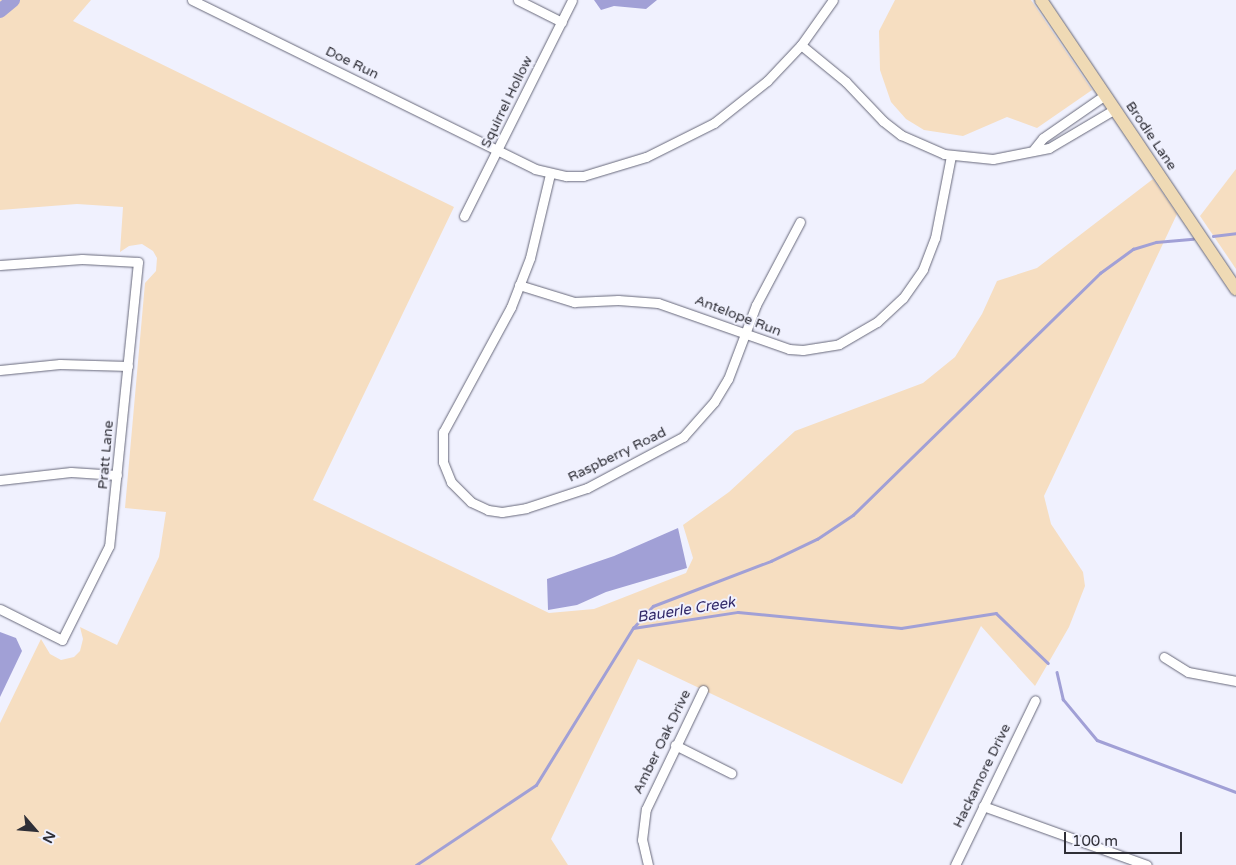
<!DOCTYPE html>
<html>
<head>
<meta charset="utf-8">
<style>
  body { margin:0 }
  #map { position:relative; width:1236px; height:865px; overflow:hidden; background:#f0f1fe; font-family:"Varela Round",sans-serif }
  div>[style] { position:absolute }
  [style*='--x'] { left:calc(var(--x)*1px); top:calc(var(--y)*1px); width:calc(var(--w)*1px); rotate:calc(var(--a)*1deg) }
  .green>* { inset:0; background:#f6dec1 }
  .water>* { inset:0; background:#a1a0d6 }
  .stream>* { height:2.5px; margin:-1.25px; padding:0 1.25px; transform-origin:1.25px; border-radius:1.25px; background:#a1a0d6 }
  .river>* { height:14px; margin:-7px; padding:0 7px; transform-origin:7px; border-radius:7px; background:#a1a0d6 }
  .roads { filter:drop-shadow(0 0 1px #67687a) drop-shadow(0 0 1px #67687a) }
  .street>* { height:9px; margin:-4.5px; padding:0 4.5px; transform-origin:4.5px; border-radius:4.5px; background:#fff }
  .secondary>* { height:12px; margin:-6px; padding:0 6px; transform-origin:6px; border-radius:6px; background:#efdab5 }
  span { translate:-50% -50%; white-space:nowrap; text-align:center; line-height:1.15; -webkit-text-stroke:4px #f0f1fe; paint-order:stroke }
  .street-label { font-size:14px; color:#2f2f37 }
  .water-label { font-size:15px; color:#322969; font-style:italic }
  .north { position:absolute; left:10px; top:805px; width:50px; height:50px; -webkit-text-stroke:4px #f0f1fe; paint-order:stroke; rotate:117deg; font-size:14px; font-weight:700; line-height:20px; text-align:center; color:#2f2f37 }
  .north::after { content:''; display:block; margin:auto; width:18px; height:22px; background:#2f2f37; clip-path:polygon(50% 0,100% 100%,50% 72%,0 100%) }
  .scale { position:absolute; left:1064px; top:832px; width:118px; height:22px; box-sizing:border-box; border:2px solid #2f2f37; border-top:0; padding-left:6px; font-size:15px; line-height:18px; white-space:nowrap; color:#2f2f37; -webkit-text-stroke:4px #f0f1fe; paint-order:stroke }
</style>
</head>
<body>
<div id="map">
  <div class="green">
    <div style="clip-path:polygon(0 0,91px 0,73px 21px,454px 207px,313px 500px,549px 613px,594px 609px,686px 573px,693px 558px,683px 525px,729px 492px,795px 431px,923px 383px,955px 357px,982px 314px,997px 281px,1037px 268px,1153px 179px,1177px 214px,1044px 496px,1051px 524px,1083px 572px,1085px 586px,1069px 627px,1035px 686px,981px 626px,902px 784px,638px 659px,551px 839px,568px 865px,0 865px,0 723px,41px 639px,50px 654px,61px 660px,74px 657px,80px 651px,83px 639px,80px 627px,117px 645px,159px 557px,166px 512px,125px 508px,145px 283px,156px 271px,157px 258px,153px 251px,142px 244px,129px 246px,120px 252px,123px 207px,77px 204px,0 210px)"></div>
    <div style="clip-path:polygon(895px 0,1031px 0,1092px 90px,1037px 128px,1007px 117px,963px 136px,924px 130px,906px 119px,891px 102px,880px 70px,879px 31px)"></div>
    <div style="clip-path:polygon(1236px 169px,1236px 269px,1200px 216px)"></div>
  </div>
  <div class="water">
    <div style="clip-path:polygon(594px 0,657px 0,646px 9px,614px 6px,601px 10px)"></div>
    <div style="clip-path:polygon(678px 528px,687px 568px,606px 592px,577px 605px,548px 610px,547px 579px,614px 556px)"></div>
    <div style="clip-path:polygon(0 632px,16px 638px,22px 651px,0 697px)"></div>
  </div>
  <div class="stream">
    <div style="--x:1213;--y:236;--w:23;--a:-7"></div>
    <div style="--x:634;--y:627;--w:28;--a:-48"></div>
    <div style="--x:653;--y:606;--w:126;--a:-20.9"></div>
    <div style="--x:771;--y:561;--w:51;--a:-25.6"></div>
    <div style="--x:817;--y:539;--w:43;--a:-33.7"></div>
    <div style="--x:853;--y:515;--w:346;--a:-44.4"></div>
    <div style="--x:1100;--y:273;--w:41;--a:-36"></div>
    <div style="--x:1133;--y:249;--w:24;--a:-17"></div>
    <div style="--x:1156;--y:242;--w:37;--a:-5"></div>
    <div style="--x:1057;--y:672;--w:28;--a:77"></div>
    <div style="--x:1063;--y:699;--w:53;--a:50.3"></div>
    <div style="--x:1097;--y:740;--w:148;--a:20.5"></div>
    <div style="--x:416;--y:865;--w:144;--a:-33.7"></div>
    <div style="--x:536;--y:785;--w:185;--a:-58.3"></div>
    <div style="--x:633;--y:628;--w:106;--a:-8.7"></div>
    <div style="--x:738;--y:612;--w:164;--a:5.6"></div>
    <div style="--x:901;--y:628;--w:96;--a:-9"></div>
    <div style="--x:996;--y:613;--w:72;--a:43.9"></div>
  </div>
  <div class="river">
    <div style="--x:0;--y:11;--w:17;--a:-40"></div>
  </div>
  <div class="roads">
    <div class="street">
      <div style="--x:192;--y:0;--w:382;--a:26.2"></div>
      <div style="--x:535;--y:169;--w:32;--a:13"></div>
      <div style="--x:566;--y:176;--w:17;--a:0"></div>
      <div style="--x:583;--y:176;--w:66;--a:-16.8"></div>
      <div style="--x:646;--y:157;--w:76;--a:-26.6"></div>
      <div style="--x:714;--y:123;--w:68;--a:-38.4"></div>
      <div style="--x:767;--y:81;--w:50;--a:-46.6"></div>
      <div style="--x:801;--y:45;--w:55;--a:-54.6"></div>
      <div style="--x:518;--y:0;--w:49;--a:26.6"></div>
      <div style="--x:801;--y:45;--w:58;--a:39.4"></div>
      <div style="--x:846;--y:82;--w:54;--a:46.5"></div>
      <div style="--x:883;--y:121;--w:23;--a:38"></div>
      <div style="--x:901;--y:135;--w:47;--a:23.8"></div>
      <div style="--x:944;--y:154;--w:49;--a:5.8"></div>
      <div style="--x:993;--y:159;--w:57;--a:-11.1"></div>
      <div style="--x:1049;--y:148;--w:77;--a:-30.6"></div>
      <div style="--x:1034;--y:149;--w:14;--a:-51"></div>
      <div style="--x:1043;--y:138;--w:75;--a:-34.7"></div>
      <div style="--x:550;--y:174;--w:86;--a:103.4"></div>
      <div style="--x:530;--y:258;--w:53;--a:111.2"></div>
      <div style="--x:511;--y:307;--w:142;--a:118.5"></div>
      <div style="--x:443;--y:432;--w:30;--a:90"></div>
      <div style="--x:443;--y:462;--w:22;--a:68"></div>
      <div style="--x:451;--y:482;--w:28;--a:45"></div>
      <div style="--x:471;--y:502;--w:19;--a:25"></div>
      <div style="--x:488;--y:510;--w:14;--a:8"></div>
      <div style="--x:502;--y:512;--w:24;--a:-9"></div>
      <div style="--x:526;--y:508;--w:64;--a:-18.2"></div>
      <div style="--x:587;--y:488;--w:109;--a:-28"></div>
      <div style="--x:683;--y:437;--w:47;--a:-48.5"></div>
      <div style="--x:714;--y:402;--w:27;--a:-59"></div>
      <div style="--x:728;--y:379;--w:79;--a:-69.3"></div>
      <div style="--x:756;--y:305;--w:94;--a:-62.1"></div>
      <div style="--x:464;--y:216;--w:241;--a:-63.4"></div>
      <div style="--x:0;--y:265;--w:82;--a:-4.2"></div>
      <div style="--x:82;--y:259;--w:56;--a:3.1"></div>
      <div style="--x:138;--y:262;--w:285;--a:95.8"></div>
      <div style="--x:109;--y:546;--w:105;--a:116.6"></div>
      <div style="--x:62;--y:640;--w:69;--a:-153.4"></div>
      <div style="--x:519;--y:285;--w:58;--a:17.2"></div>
      <div style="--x:574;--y:302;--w:44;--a:-2.6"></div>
      <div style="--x:618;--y:300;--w:40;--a:4.3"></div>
      <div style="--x:658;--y:303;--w:139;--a:19.3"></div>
      <div style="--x:789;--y:349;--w:14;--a:4"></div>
      <div style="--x:803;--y:350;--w:36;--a:-9"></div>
      <div style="--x:839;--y:344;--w:44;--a:-30.1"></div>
      <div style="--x:877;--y:322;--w:35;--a:-43"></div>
      <div style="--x:903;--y:298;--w:35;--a:-55"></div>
      <div style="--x:923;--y:269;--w:33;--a:-69"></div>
      <div style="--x:935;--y:238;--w:84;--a:-79"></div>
      <div style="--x:0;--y:370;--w:60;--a:-5.7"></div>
      <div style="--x:60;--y:364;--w:68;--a:1.7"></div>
      <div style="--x:0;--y:480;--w:71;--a:-6.4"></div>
      <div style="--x:71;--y:472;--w:46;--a:3.7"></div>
      <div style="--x:1164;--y:657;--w:28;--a:32"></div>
      <div style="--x:1188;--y:672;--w:49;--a:10.6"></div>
      <div style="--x:675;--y:745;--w:63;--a:26.6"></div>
      <div style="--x:983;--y:806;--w:174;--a:19.8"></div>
      <div style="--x:648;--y:865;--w:26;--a:-103"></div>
      <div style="--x:642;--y:840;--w:31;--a:-83"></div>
      <div style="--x:646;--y:809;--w:132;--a:-64.4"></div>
      <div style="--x:955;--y:865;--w:183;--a:-64.1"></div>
    </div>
    <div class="secondary">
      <div style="--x:1041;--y:0;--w:349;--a:56"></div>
    </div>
  </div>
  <div class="street-label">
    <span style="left:352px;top:63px;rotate:26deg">Doe Run</span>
    <span style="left:507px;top:102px;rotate:-64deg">Squirrel Hollow</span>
    <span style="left:1151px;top:136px;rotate:56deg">Brodie Lane</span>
    <span style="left:738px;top:316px;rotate:21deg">Antelope Run</span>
    <span style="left:106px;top:455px;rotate:-85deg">Pratt Lane</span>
    <span style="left:617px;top:455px;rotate:-26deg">Raspberry Road</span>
    <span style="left:662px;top:742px;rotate:-64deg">Amber Oak Drive</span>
    <span style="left:982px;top:776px;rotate:-64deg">Hackamore Drive</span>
  </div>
  <div class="water-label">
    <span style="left:686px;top:610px;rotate:-9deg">Bauerle Creek</span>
  </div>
  <div class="north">N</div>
  <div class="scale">100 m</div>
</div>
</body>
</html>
